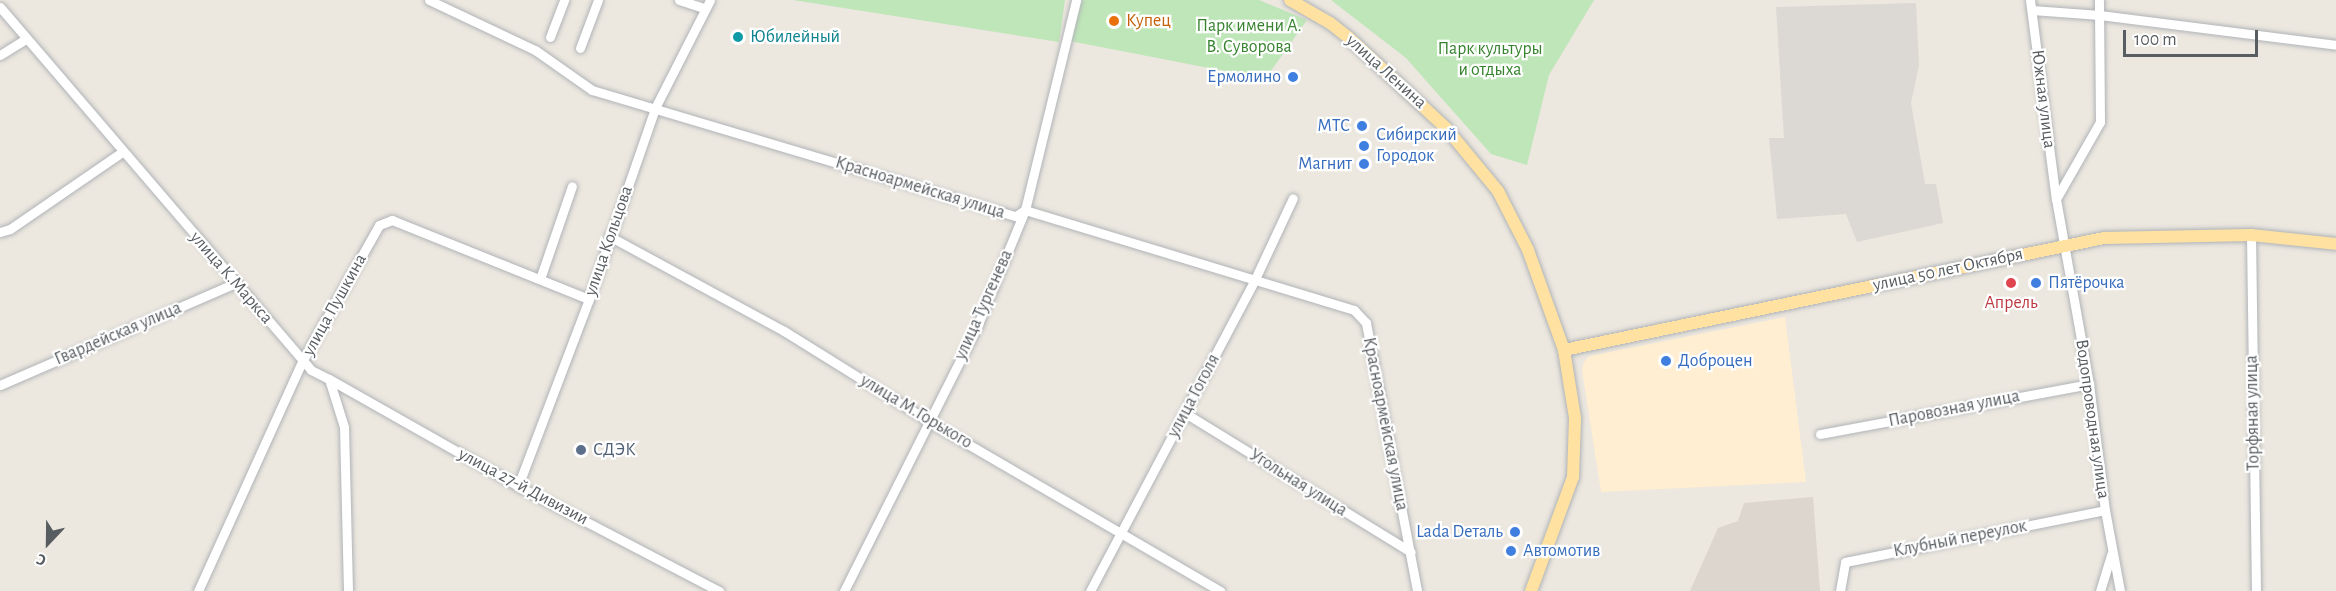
<!DOCTYPE html>
<html>
<head>
<meta charset="utf-8">
<style>
  body { margin:0 }
  #map { position:relative; width:2336px; height:591px; overflow:hidden; background:#ece7df; font-family:"Alegreya Sans",sans-serif }
  div>[style] { position:absolute }
  [style*='--x'] { left:calc(var(--x)*1px); top:calc(var(--y)*1px); width:calc(var(--w)*1px); rotate:calc(var(--a)*1deg) }
  .commercial>* { inset:0; background:#ffeed1 }
  .industrial>* { inset:0; background:#dcd9d4 }
  .education>* { inset:0; background:#dcd6ce }
  .green>* { inset:0; background:#bfe6b9 }
  .roads { filter:drop-shadow(0 0 2px #b0b4b8) drop-shadow(0 0 2px #b0b4b8) }
  .minor>* { height:9px; margin:-4.5px; padding:0 4.5px; transform-origin:4.5px; border-radius:4.5px; background:#fff }
  .major>* { height:12px; margin:-6px; padding:0 6px; transform-origin:6px; border-radius:6px; background:#ffe2a1 }
  .dots>* { width:16px; height:16px; translate:-50% -50%; box-sizing:border-box; border:3px solid #fff; border-radius:50% }
  span { translate:-50% -50%; white-space:nowrap; text-align:center; line-height:1.15; -webkit-text-stroke:4.5px #fff; paint-order:stroke }
  .food-label { font-size:18px; color:#c56008 }
  .left { translate:0 -50%; text-align:left }
  .park-label { font-size:18px; color:#36832e }
  .culture-label { font-size:18px; color:#0d838f }
  .street-label { font-size:18px; color:#585d61 }
  .shop-label { font-size:18px; color:#366cbe }
  .right { translate:-100% -50%; text-align:right }
  .health-label { font-size:18px; color:#be3a42 }
  .service-label { font-size:18px; color:#4e5e75 }
  .north { position:absolute; left:18px; top:513px; width:60px; height:60px; -webkit-text-stroke:4px #fff; paint-order:stroke; rotate:202deg; font-size:16px; font-weight:700; line-height:24px; text-align:center; color:#585d61 }
  .north::after { content:''; display:block; margin:auto; width:21px; height:27px; background:#585d61; clip-path:polygon(50% 0,100% 100%,50% 72%,0 100%) }
  .scale { position:absolute; left:2123px; top:30px; width:135px; height:27px; box-sizing:border-box; border:3px solid #585d61; border-top:0; padding-left:8px; font-size:18px; line-height:21px; white-space:nowrap; color:#585d61; -webkit-text-stroke:4px #fff; paint-order:stroke }
</style>
</head>
<body>
<div id="map">
  <div class="commercial">
    <div style="clip-path:polygon(1785px 317px,1806px 482px,1601px 492px,1582px 370px,1584px 362px,1589px 356px)"></div>
  </div>
  <div class="industrial">
    <div style="clip-path:polygon(1916px 3px,1919px 65px,1911px 103px,1925px 184px,1936px 184px,1943px 223px,1857px 242px,1846px 214px,1777px 219px,1769px 138px,1784px 138px,1776px 7px)"></div>
  </div>
  <div class="education">
    <div style="clip-path:polygon(1813px 497px,1820px 591px,1690px 591px,1718px 528px,1738px 521px,1744px 503px)"></div>
  </div>
  <div class="green">
    <div style="clip-path:polygon(793px 0,1065px 0,1059px 42px)"></div>
    <div style="clip-path:polygon(1081px 0,1259px 0,1307px 20px,1268px 75px,1250px 76px,1070px 41px)"></div>
    <div style="clip-path:polygon(1331px 0,1594px 0,1549px 75px,1527px 165px,1491px 154px,1406px 58px)"></div>
  </div>
  <div class="roads">
    <div class="minor">
      <div style="--x:429;--y:0;--w:117;--a:25.3"></div>
      <div style="--x:535;--y:50;--w:70;--a:35.1"></div>
      <div style="--x:592;--y:90;--w:442;--a:16.6"></div>
      <div style="--x:1016;--y:216;--w:11;--a:-34"></div>
      <div style="--x:1025;--y:210;--w:344;--a:16.9"></div>
      <div style="--x:1354;--y:310;--w:18;--a:47"></div>
      <div style="--x:1366;--y:323;--w:273;--a:79.2"></div>
      <div style="--x:679;--y:0;--w:28;--a:18"></div>
      <div style="--x:2030;--y:0;--w:201;--a:82.6"></div>
      <div style="--x:2056;--y:199;--w:188;--a:79.9"></div>
      <div style="--x:2089;--y:384;--w:127;--a:82.8"></div>
      <div style="--x:2105;--y:510;--w:82;--a:79.5"></div>
      <div style="--x:0;--y:7;--w:478;--a:49.4"></div>
      <div style="--x:311;--y:370;--w:20;--a:27"></div>
      <div style="--x:329;--y:379;--w:50;--a:72.6"></div>
      <div style="--x:344;--y:427;--w:164;--a:88.6"></div>
      <div style="--x:2032;--y:10;--w:68;--a:4.2"></div>
      <div style="--x:2100;--y:15;--w:238;--a:7.2"></div>
      <div style="--x:550;--y:37;--w:40;--a:-69"></div>
      <div style="--x:580;--y:48;--w:51;--a:-69.4"></div>
      <div style="--x:0;--y:55;--w:31;--a:-32"></div>
      <div style="--x:2056;--y:199;--w:89;--a:-60.3"></div>
      <div style="--x:2100;--y:122;--w:122;--a:-90.5"></div>
      <div style="--x:0;--y:232;--w:10;--a:-17"></div>
      <div style="--x:10;--y:229;--w:136;--a:-34.5"></div>
      <div style="--x:2251;--y:235;--w:356;--a:89.2"></div>
      <div style="--x:609;--y:236;--w:199;--a:28.5"></div>
      <div style="--x:784;--y:331;--w:172;--a:31.9"></div>
      <div style="--x:930;--y:422;--w:336;--a:30.2"></div>
      <div style="--x:540;--y:279;--w:98;--a:-71"></div>
      <div style="--x:329;--y:379;--w:217;--a:29.5"></div>
      <div style="--x:518;--y:486;--w:227;--a:27.6"></div>
      <div style="--x:0;--y:385;--w:257;--a:-23.4"></div>
      <div style="--x:1185;--y:413;--w:265;--a:31.6"></div>
      <div style="--x:1820;--y:434;--w:274;--a:-10.5"></div>
      <div style="--x:518;--y:486;--w:200;--a:-69.2"></div>
      <div style="--x:589;--y:299;--w:202;--a:-70.9"></div>
      <div style="--x:655;--y:108;--w:121;--a:-63"></div>
      <div style="--x:198;--y:591;--w:254;--a:-65.6"></div>
      <div style="--x:303;--y:360;--w:155;--a:-60.6"></div>
      <div style="--x:379;--y:225;--w:14;--a:-21"></div>
      <div style="--x:392;--y:220;--w:212;--a:21.9"></div>
      <div style="--x:844;--y:591;--w:299;--a:-63.3"></div>
      <div style="--x:978;--y:324;--w:123;--a:-67.6"></div>
      <div style="--x:1025;--y:210;--w:216;--a:-76.3"></div>
      <div style="--x:1090;--y:591;--w:353;--a:-62.1"></div>
      <div style="--x:1255;--y:279;--w:89;--a:-64.9"></div>
      <div style="--x:1840;--y:591;--w:29;--a:-80"></div>
      <div style="--x:1845;--y:562;--w:265;--a:-11.3"></div>
      <div style="--x:2100;--y:591;--w:39;--a:-73"></div>
    </div>
    <div class="major">
      <div style="--x:1290;--y:0;--w:46;--a:29.9"></div>
      <div style="--x:1330;--y:23;--w:23;--a:38"></div>
      <div style="--x:1348;--y:37;--w:134;--a:42.9"></div>
      <div style="--x:1446;--y:128;--w:82;--a:50.5"></div>
      <div style="--x:1498;--y:191;--w:66;--a:63"></div>
      <div style="--x:1528;--y:250;--w:106;--a:70.2"></div>
      <div style="--x:1564;--y:350;--w:69;--a:80.8"></div>
      <div style="--x:1575;--y:418;--w:59;--a:91.9"></div>
      <div style="--x:1573;--y:477;--w:121;--a:110.2"></div>
      <div style="--x:1564;--y:350;--w:551;--a:-11.72"></div>
      <div style="--x:2104;--y:238;--w:147;--a:-1.2"></div>
      <div style="--x:2251;--y:235;--w:85;--a:6"></div>
    </div>
  </div>
  <div class="dots">
    <div style="left:1114px;top:21px;background:#e8710a"></div>
    <div style="left:738px;top:37px;background:#0f9aa8"></div>
    <div style="left:1293px;top:77px;background:#3f7fe0"></div>
    <div style="left:1362px;top:126px;background:#3f7fe0"></div>
    <div style="left:1364px;top:146px;background:#3f7fe0"></div>
    <div style="left:1364px;top:164px;background:#3f7fe0"></div>
    <div style="left:2011px;top:283px;background:#e0444e"></div>
    <div style="left:2036px;top:283px;background:#3f7fe0"></div>
    <div style="left:1666px;top:361px;background:#3f7fe0"></div>
    <div style="left:581px;top:450px;background:#5c6f8a"></div>
    <div style="left:1515px;top:532px;background:#3f7fe0"></div>
    <div style="left:1511px;top:551px;background:#3f7fe0"></div>
  </div>
  <div class="food-label">
    <span class="left" style="left:1126px;top:21px">Купец</span>
  </div>
  <div class="park-label">
    <span style="left:1249px;top:37px">Парк имени А.<br>В. Суворова</span>
    <span style="left:1490px;top:60px">Парк культуры<br>и отдыха</span>
  </div>
  <div class="culture-label">
    <span class="left" style="left:750px;top:37px">Юбилейный</span>
  </div>
  <div class="street-label">
    <span style="left:1386px;top:72px;rotate:42deg">улица Ленина</span>
    <span style="left:2043px;top:99px;rotate:83deg">Южная улица</span>
    <span style="left:920px;top:188px;rotate:17deg">Красноармейская улица</span>
    <span style="left:609px;top:241px;rotate:-71deg">улица Кольцова</span>
    <span style="left:1948px;top:270px;rotate:-12deg">улица 50 лет Октября</span>
    <span style="left:231px;top:278px;rotate:49deg">улица К.Маркса</span>
    <span style="left:335px;top:305px;rotate:-61deg">улица Пушкина</span>
    <span style="left:984px;top:305px;rotate:-66deg">улица Тургенева</span>
    <span style="left:118px;top:334px;rotate:-23deg">Гвардейская улица</span>
    <span style="left:1194px;top:396px;rotate:-62deg">улица Гоголя</span>
    <span style="left:1954px;top:409px;rotate:-11deg">Паровозная улица</span>
    <span style="left:916px;top:412px;rotate:31deg">улица М.Горького</span>
    <span style="left:2253px;top:413px;rotate:-91deg">Торфяная улица</span>
    <span style="left:2092px;top:419px;rotate:82deg">Водопроводная улица</span>
    <span style="left:1385px;top:424px;rotate:79deg">Красноармейская улица</span>
    <span style="left:1298px;top:483px;rotate:32deg">Угольная улица</span>
    <span style="left:523px;top:487px;rotate:28deg">улица 27-й Дивизии</span>
    <span style="left:1960px;top:539px;rotate:-11deg">Клубный переулок</span>
  </div>
  <div class="shop-label">
    <span class="right" style="left:1281px;top:77px">Ермолино</span>
    <span class="right" style="left:1350px;top:126px">МТС</span>
    <span class="left" style="left:1376px;top:146px">Сибирский<br>Городок</span>
    <span class="right" style="left:1352px;top:164px">Магнит</span>
    <span class="left" style="left:2048px;top:283px">Пятёрочка</span>
    <span class="left" style="left:1678px;top:361px">Доброцен</span>
    <span class="right" style="left:1503px;top:532px">Lada Dеталь</span>
    <span class="left" style="left:1523px;top:551px">Автомотив</span>
  </div>
  <div class="health-label">
    <span style="left:2011px;top:303px">Апрель</span>
  </div>
  <div class="service-label">
    <span class="left" style="left:593px;top:450px">СДЭК</span>
  </div>
  <div class="north">С</div>
  <div class="scale">100 m</div>
</div>
</body>
</html>
